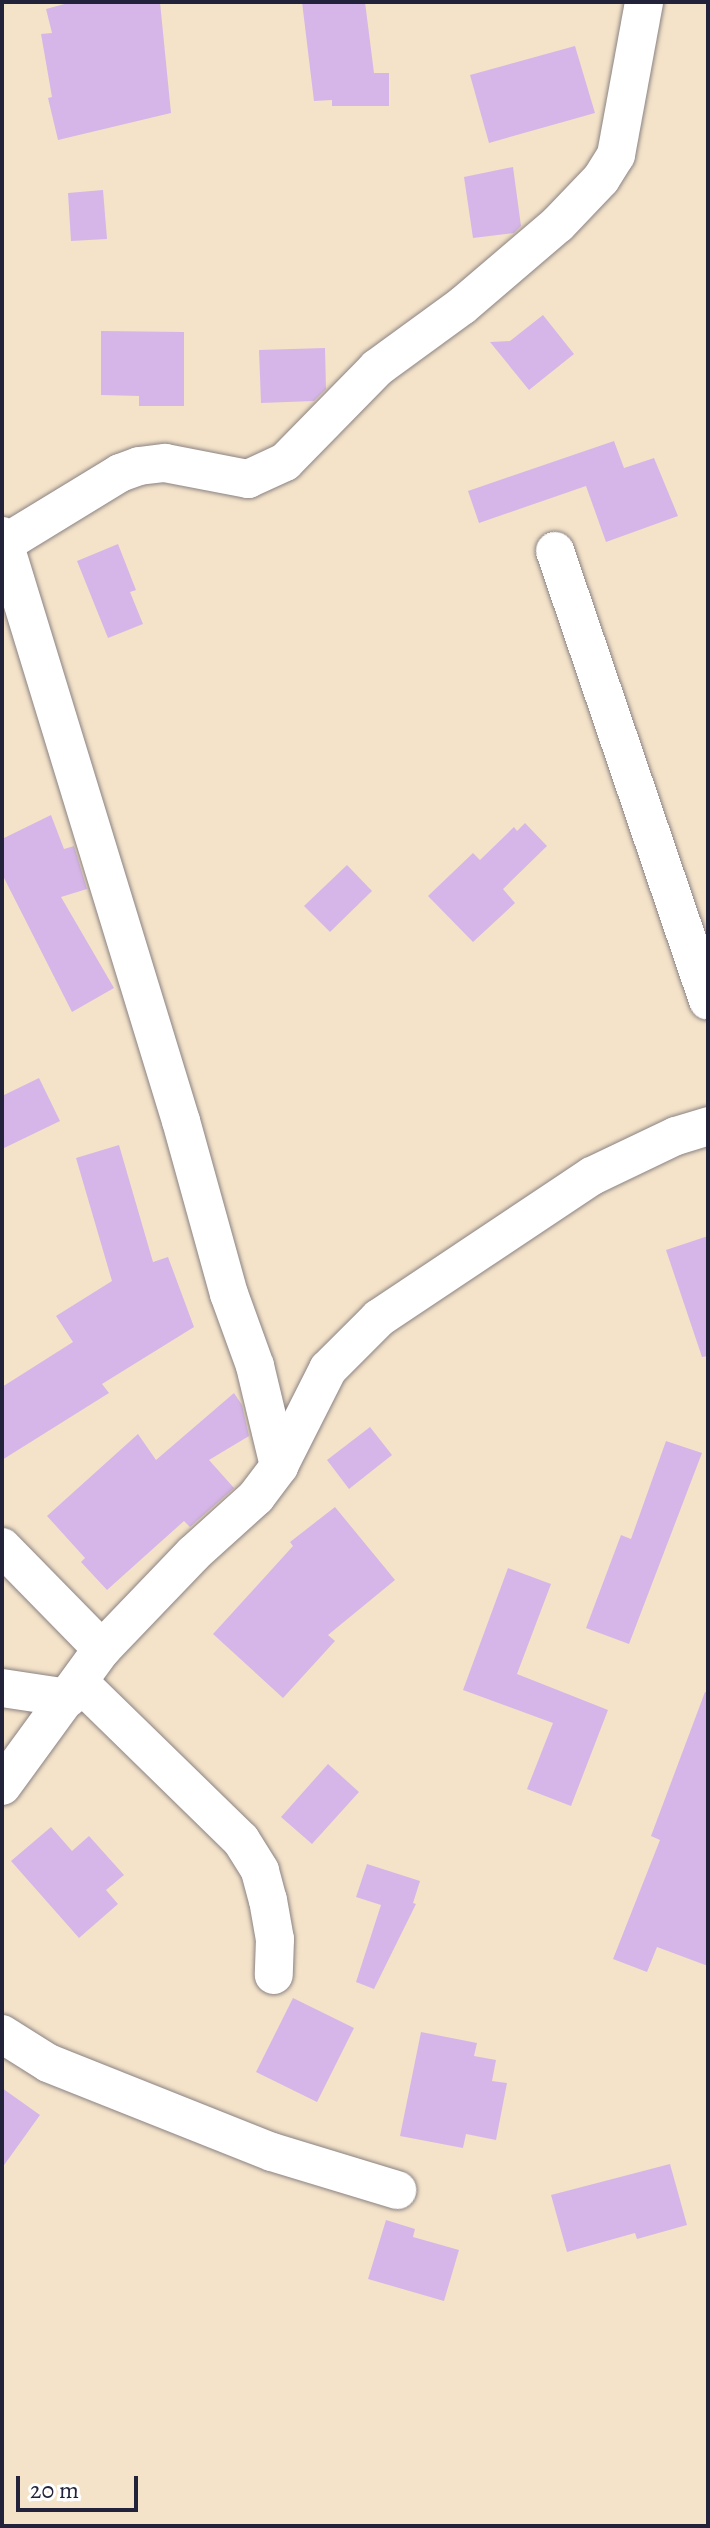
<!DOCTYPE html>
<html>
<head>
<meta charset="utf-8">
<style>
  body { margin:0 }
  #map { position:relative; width:710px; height:2528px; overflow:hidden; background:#f4e3c9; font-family:Alegreya,serif }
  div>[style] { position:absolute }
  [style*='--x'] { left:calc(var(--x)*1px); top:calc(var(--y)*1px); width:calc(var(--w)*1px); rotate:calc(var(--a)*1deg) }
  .building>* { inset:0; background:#d6b6e8 }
  .roads { filter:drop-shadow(0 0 2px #8b8282) drop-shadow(0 0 2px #8b8282) }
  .minor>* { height:38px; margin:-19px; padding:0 19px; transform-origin:19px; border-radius:19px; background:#fff }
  span { translate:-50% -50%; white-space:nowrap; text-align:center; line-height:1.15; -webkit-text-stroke:7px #fff; paint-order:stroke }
  .frame { position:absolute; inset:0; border:4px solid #22223b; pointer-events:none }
  .scale { position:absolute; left:16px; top:2476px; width:122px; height:36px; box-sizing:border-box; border:4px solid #22223b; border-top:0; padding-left:10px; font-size:24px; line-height:28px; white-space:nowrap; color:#22223b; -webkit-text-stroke:6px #fff; paint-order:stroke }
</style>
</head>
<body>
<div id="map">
  <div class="building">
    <div style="clip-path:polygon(72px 2px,160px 2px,171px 113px,58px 140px,48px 98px,52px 97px,41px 34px,52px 33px,46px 9px)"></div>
    <div style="clip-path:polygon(302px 2px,365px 2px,374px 73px,389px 73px,389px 106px,332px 106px,332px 100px,314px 101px)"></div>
    <div style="clip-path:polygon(575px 46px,595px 113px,489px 143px,470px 75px)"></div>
    <div style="clip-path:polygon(513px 167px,521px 226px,514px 233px,473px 238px,464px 177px)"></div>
    <div style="clip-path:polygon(103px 190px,107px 239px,71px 241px,68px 193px)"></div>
    <div style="clip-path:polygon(543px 315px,574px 354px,529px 390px,490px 342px,510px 341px)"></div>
    <div style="clip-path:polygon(101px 331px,184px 332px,184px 406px,139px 406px,139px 396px,101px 395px)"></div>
    <div style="clip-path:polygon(325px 348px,326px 389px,314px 401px,261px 403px,259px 350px)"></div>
    <div style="clip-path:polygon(614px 441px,624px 468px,654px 458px,678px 516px,606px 542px,586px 486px,479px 523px,468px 491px)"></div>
    <div style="clip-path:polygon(118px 544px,136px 590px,130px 592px,143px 624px,108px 638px,77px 561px)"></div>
    <div style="clip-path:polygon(51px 815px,64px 849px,74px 846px,87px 889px,61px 897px,114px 988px,72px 1012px,2px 874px,2px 839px)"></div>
    <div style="clip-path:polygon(525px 823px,547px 846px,503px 889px,515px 903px,473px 942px,428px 896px,473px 853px,480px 860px,514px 827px,517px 831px)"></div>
    <div style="clip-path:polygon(347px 865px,372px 891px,330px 932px,304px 906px)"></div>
    <div style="clip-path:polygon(39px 1078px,60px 1121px,2px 1149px,2px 1096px)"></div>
    <div style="clip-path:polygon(119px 1145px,153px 1262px,168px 1257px,194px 1327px,102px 1384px,109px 1393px,2px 1460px,2px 1387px,73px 1342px,56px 1316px,112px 1281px,76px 1158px)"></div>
    <div style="clip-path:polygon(708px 1236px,708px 1356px,702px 1357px,666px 1250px)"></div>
    <div style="clip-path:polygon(234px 1393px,242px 1405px,249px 1436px,209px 1460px,234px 1488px,190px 1527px,184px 1521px,107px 1590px,81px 1562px,85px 1558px,47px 1516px,138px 1434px,156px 1460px)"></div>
    <div style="clip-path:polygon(370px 1427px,392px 1455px,349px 1489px,327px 1460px)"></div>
    <div style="clip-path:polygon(666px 1441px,702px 1453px,629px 1644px,586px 1628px,621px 1535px,631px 1539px)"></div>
    <div style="clip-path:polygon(335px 1507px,395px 1580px,328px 1635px,335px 1641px,283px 1698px,213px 1634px,293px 1546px,290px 1542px)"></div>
    <div style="clip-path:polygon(508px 1568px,551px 1584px,517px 1674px,608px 1710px,571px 1806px,527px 1789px,553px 1723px,463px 1690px)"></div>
    <div style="clip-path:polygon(705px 1692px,708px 1693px,708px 1966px,657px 1947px,647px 1972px,613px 1959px,660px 1840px,651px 1836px)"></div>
    <div style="clip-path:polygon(328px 1764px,359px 1792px,312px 1844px,281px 1817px)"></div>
    <div style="clip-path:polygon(51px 1827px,72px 1851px,89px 1836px,124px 1875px,106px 1890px,118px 1904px,79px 1938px,11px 1861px)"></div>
    <div style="clip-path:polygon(367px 1864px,420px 1881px,413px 1903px,416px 1904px,374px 1989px,356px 1982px,381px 1905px,356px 1897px)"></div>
    <div style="clip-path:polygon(293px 1998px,354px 2028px,317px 2102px,256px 2072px)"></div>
    <div style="clip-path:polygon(421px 2032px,477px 2043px,474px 2056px,496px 2060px,492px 2081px,507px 2083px,496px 2140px,466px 2134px,463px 2148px,400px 2136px)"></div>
    <div style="clip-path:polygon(2px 2088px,40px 2115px,2px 2168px)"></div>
    <div style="clip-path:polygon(670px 2164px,687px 2225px,637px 2239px,635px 2233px,567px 2252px,551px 2195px)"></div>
    <div style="clip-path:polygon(386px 2220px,415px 2229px,413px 2237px,459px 2250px,444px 2301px,368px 2279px)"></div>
  </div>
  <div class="roads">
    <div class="minor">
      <div style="--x:2;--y:536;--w:612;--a:72.99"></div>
      <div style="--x:181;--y:1121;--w:180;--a:74.5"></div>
      <div style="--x:229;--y:1294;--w:77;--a:70.1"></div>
      <div style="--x:255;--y:1366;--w:103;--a:76.5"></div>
      <div style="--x:2;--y:545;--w:138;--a:-31.4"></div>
      <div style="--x:120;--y:473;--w:20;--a:-20"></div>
      <div style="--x:139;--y:466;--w:26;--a:-7"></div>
      <div style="--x:165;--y:463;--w:85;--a:10.9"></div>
      <div style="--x:248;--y:479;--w:41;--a:-24.7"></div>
      <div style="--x:285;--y:462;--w:132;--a:-45.6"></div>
      <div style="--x:377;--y:368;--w:105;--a:-36.1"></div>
      <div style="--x:462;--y:306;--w:126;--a:-40.5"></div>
      <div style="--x:558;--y:224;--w:62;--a:-46.3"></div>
      <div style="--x:601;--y:179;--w:28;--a:-58"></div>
      <div style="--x:616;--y:155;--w:156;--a:-79.6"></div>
      <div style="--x:555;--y:551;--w:475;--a:71.2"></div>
      <div style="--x:2;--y:1547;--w:143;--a:45.6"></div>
      <div style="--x:79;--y:1682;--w:226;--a:44.3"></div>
      <div style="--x:241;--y:1840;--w:36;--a:58"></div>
      <div style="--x:260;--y:1871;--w:30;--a:75"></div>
      <div style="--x:268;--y:1900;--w:40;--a:80"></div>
      <div style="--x:275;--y:1939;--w:36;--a:92"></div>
      <div style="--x:2;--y:1688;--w:67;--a:8.6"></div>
      <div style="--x:2;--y:1786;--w:170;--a:-53.9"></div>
      <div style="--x:102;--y:1649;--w:132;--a:-46.2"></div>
      <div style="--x:193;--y:1554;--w:85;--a:-42.1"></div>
      <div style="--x:256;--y:1497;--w:39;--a:-53"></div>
      <div style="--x:279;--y:1466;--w:109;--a:-63.2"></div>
      <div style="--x:328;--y:1369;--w:72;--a:-45"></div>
      <div style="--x:379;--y:1318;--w:256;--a:-33.7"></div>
      <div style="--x:592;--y:1176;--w:93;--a:-25.5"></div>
      <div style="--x:676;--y:1136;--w:34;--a:-17"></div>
      <div style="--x:2;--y:2034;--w:54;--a:32.2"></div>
      <div style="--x:48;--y:2063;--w:241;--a:21.7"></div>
      <div style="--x:272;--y:2152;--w:131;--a:16.9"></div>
    </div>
  </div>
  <div class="frame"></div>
  <div class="scale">20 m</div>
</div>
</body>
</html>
